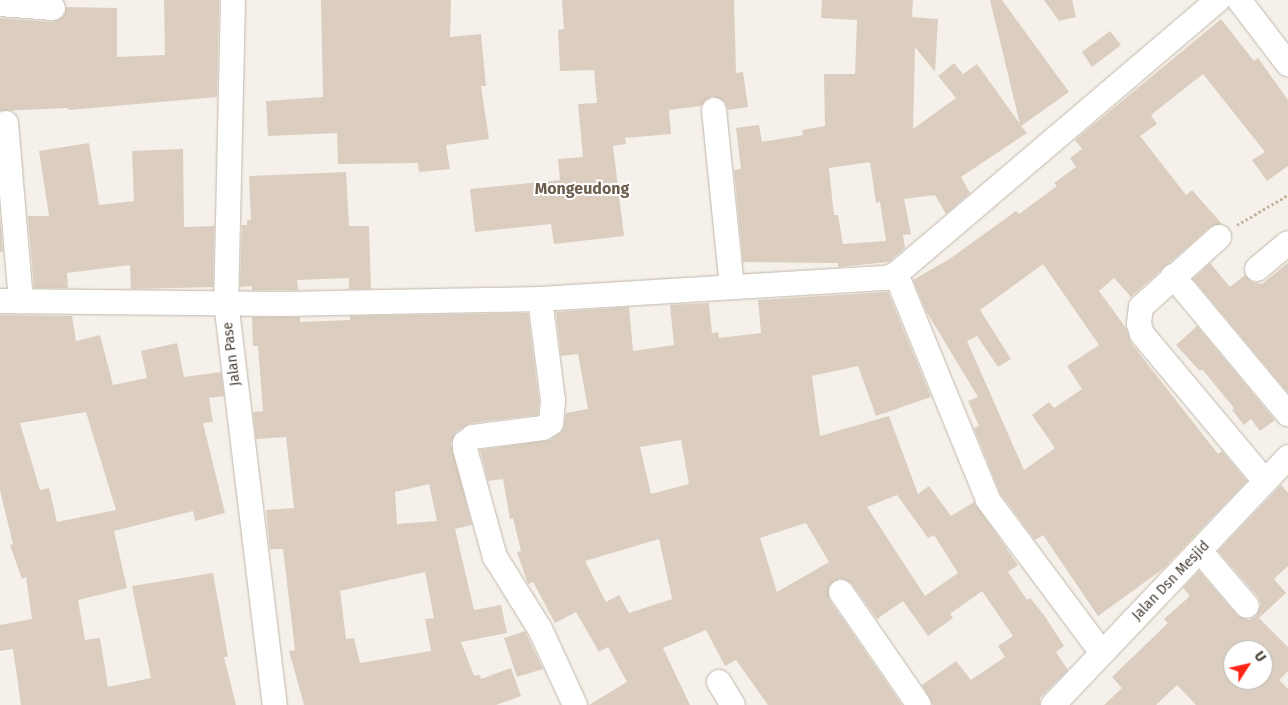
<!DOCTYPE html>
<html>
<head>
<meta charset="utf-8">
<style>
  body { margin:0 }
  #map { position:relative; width:1288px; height:705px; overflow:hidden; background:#f5f0e9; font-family:"Fira Sans",sans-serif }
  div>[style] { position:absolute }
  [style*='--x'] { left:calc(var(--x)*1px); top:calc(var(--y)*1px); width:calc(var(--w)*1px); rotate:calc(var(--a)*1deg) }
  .building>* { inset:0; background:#dbcec0 }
  .path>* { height:3px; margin-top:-1.5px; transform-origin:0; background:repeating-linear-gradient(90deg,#c4b29b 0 2.5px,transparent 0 5px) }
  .roads { filter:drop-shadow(0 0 1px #c1b7ab) drop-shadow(0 0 1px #c1b7ab) }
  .street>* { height:24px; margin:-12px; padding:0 12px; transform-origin:12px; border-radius:12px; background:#fff }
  span { translate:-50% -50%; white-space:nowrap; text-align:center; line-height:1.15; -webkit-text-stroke:4px #fff; paint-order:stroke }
  .street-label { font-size:14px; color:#494037 }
  .quarter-label { font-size:16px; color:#6d5d4d; font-weight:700 }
  .north { position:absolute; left:1223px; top:640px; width:50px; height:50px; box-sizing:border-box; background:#fff; border:1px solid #b6b3af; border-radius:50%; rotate:55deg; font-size:14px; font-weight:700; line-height:20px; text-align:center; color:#494037 }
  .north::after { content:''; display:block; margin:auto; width:18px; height:22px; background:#ff2316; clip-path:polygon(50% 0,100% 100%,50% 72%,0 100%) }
</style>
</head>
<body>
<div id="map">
  <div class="building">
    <div style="clip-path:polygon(164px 0,219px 0,217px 97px,69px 110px,68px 108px,0 111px,0 18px,52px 22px,64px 16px,66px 7px,117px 8px,117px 57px,165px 55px)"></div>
    <div style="clip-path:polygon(321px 0,451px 0,450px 37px,481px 34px,486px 86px,481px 86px,489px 139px,446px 145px,450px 169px,419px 172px,418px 163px,338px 164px,337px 133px,268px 136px,266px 101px,323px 97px)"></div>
    <div style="clip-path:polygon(562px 0,734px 0,736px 73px,743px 72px,748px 107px,728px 110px,725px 102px,712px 96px,701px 106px,669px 110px,671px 134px,625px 138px,626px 144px,613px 146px,624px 236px,554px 244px,551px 224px,475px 232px,470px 189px,560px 180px,558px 159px,583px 157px,578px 104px,597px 103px,594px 70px,560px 71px,558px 30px,564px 29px)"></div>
    <div style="clip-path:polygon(evenodd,822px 0,913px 0,912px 17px,938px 19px,935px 72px,915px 47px,913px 129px,956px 98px,938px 76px,954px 63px,963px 74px,977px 64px,1020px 124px,990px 0,1002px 0,1069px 92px,1021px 126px,1027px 133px,961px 177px,970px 193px,946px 214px,935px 195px,904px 199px,911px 234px,903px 235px,905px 248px,889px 262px,838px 267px,838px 263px,743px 262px,734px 170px,741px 169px,736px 128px,759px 125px,762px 142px,803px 135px,802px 130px,825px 126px,824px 74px,855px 74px,857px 20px,821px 18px,822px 0,870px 162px,876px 203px,880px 202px,886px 241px,843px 244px,838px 215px,834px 215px,829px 168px,870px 162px)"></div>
    <div style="clip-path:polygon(1044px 0,1072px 0,1076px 17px,1059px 21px)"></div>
    <div style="clip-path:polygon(evenodd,1221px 19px,1254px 61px,1258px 58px,1288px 100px,1288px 166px,1267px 181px,1252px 160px,1265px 152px,1203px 74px,1151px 115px,1157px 124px,1140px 136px,1186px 195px,1192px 190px,1222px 224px,1210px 227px,1131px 297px,1114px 278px,1099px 291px,1126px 328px,1131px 343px,1218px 454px,1222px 451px,1247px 481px,1163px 569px,1098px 616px,1043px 535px,1035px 540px,1000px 493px,974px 428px,979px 426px,968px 401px,978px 397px,926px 311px,913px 280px,951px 258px,1016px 211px,1019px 214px,1057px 186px,1054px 183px,1076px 167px,1070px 158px,1082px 149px,1075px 140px,1221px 19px,1043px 264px,1099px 345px,1067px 366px,1082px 389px,1054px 408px,1049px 402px,1032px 415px,1055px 448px,1024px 470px,967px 341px,977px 336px,998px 367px,1011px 359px,980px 310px,1043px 264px)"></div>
    <div style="clip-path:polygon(1110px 31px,1121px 45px,1092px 67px,1082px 52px)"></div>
    <div style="clip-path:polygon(89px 143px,99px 205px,134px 201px,132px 151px,183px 149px,184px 227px,214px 226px,213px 287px,131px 289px,130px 265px,67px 273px,68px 288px,34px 288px,28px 216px,49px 216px,39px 151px)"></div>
    <div style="clip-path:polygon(346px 172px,349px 226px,369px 226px,371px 289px,349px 289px,349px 278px,297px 280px,298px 290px,252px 290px,252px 286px,240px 287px,242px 225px,247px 225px,247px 220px,251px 220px,249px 176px)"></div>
    <div style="clip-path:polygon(0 216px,3px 252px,0 252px)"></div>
    <div style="clip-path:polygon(1210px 263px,1230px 287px,1245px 275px,1252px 282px,1262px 284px,1288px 263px,1288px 393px,1193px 279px)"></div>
    <div style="clip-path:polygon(evenodd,888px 292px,931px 397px,876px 416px,858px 366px,812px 376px,820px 436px,889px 416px,918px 494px,929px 486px,951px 516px,974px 502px,1018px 565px,1008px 572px,1027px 600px,1030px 598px,1044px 615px,1064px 646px,1056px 652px,1068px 670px,1040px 698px,1040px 705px,933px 705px,922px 685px,956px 661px,971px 680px,1005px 657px,998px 646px,1013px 636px,982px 591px,950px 614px,953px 618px,928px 636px,903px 601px,877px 619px,852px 584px,840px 578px,829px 586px,829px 599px,902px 705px,768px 705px,736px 660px,725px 666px,706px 630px,663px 648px,690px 705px,589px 705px,627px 682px,608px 647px,599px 652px,576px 612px,555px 623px,533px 582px,528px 584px,517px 552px,521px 551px,513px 518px,510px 519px,503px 479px,488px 481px,480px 450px,550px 440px,563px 430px,566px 413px,588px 409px,578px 354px,561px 356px,556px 312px,629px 307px,633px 351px,674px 345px,670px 305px,709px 303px,712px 333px,718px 332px,719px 338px,761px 333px,758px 300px,888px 292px,681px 440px,689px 484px,651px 494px,640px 447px,681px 440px,888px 292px,897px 495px,928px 538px,934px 535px,958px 573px,925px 596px,867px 507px,897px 495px,888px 292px,806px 523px,829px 562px,777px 592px,760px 538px,806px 523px,888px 292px,659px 539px,672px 599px,629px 613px,619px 595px,606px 602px,585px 561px,659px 539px)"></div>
    <div style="clip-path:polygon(evenodd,528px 313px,539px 401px,538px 415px,471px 423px,456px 432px,451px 443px,472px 525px,455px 529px,474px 610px,501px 605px,507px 633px,461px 642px,474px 676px,480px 675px,481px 679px,511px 668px,521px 696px,496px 705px,304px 705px,289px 651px,295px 650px,283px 549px,270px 549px,268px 530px,266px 510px,294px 508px,286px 437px,256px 439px,253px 412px,263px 411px,258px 346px,253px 346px,252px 317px,300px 317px,300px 322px,350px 320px,350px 316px,528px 313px,429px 484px,437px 521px,397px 524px,395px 492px,429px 484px,528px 313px,425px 572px,434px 618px,425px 619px,431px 651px,360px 663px,354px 638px,346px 639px,340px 591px,425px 572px)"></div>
    <div style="clip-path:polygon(evenodd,0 315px,72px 316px,76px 341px,100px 335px,113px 385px,147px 378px,141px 351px,177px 343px,184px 377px,221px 372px,224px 396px,209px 398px,213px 422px,203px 423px,225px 513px,195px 521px,193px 511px,114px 531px,127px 588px,78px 600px,85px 640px,100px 638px,108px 687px,151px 678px,132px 586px,213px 573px,228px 657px,224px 657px,236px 705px,21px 705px,13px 649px,0 651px,0 625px,32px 619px,26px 577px,22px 579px,10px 545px,13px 544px,0 490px,0 315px,86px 412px,116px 510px,57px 522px,49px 488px,40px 490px,20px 423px,86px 412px)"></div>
    <div style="clip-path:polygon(1197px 326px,1275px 420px,1260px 431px,1251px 419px,1244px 425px,1232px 410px,1234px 408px,1202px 369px,1200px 371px,1176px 345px)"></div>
    <div style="clip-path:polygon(evenodd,1281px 485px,1288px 493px,1288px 566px,1274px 579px,1286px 593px,1259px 618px,1288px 647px,1288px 671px,1279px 680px,1288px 689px,1288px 705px,1196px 705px,1177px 685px,1156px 705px,1104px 705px,1122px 688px,1112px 677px,1168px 623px,1164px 619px,1190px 596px,1183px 588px,1199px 571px,1237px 615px,1249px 620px,1256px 616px,1261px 604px,1258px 597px,1218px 551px,1281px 485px,1233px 650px,1263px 650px,1263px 680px,1233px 680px,1233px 650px)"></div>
    <div style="clip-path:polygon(525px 631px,543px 669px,517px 677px,504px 638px)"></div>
  </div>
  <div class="path">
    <div style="--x:1237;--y:225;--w:59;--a:-30.5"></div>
  </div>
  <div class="roads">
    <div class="street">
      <div style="--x:233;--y:0;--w:302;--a:91.3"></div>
      <div style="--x:226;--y:302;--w:406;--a:83.1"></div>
      <div style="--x:1239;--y:0;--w:81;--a:52.6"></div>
      <div style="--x:0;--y:4;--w:53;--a:4.3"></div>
      <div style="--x:714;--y:110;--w:177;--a:84.2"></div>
      <div style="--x:6;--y:123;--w:179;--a:85.2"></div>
      <div style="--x:1219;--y:237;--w:105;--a:138.1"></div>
      <div style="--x:1141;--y:307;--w:17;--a:97"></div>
      <div style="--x:1139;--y:324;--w:10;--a:73"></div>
      <div style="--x:1142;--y:334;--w:192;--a:50.1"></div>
      <div style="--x:1257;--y:269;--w:40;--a:-40"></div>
      <div style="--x:896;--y:274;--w:244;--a:67.8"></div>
      <div style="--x:988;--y:500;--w:191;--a:53.3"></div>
      <div style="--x:1173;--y:276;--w:180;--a:50.2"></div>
      <div style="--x:540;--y:299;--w:103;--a:82.7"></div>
      <div style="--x:553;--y:401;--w:22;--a:95"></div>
      <div style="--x:551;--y:423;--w:9;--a:148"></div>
      <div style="--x:543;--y:428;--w:71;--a:172.7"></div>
      <div style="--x:473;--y:437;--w:10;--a:143"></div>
      <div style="--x:465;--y:443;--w:6;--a:90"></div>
      <div style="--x:465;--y:449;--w:112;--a:74.5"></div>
      <div style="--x:495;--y:557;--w:85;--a:58"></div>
      <div style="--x:540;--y:629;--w:84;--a:65.3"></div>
      <div style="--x:0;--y:301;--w:283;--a:0.6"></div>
      <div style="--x:283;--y:304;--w:257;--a:-1.1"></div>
      <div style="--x:540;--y:299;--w:348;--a:-3.5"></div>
      <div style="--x:887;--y:278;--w:10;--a:-24"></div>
      <div style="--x:896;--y:274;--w:423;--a:-40.4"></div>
      <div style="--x:1200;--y:551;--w:72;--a:49.5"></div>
      <div style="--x:841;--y:592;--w:137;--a:55.4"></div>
      <div style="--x:719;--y:682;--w:27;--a:59"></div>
      <div style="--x:1053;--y:705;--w:342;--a:-46.5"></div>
    </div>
  </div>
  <div class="street-label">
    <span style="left:232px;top:354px;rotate:-97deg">Jalan Pase</span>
    <span style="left:1171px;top:581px;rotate:-46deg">Jalan Dsn Mesjid</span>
  </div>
  <div class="quarter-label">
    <span style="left:582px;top:189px">Mongeudong</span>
  </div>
  <div class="north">U</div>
</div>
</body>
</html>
